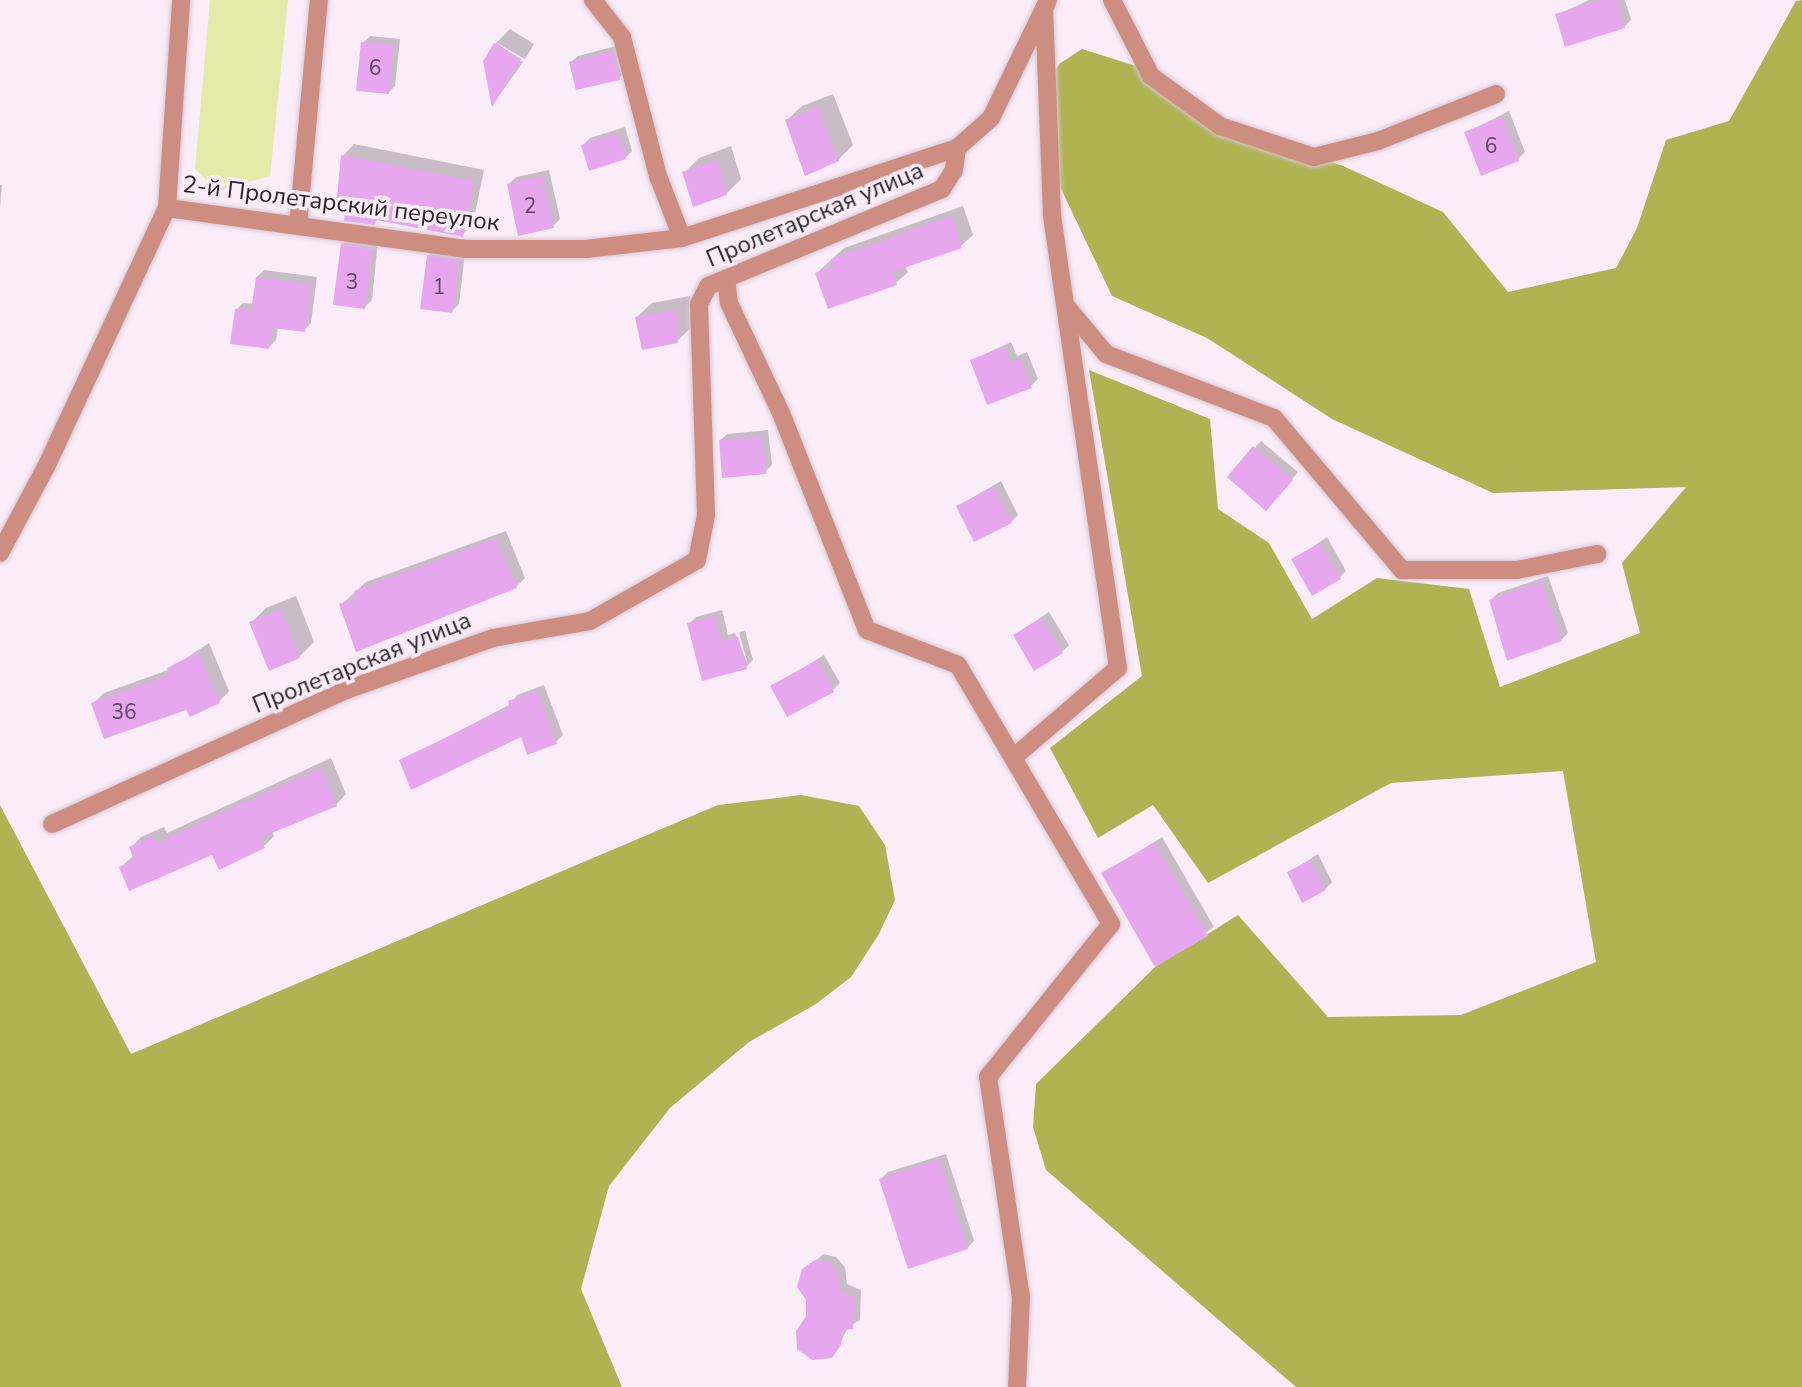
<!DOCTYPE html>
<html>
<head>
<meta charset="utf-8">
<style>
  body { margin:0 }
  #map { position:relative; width:1802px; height:1387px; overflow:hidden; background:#faecf9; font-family:"Nunito Sans",sans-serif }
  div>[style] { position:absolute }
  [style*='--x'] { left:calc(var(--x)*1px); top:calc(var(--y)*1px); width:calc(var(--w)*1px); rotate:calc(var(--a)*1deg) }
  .green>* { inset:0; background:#e5eaa9 }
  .forest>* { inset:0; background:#afb352 }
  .shadow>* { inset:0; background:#0003 }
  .building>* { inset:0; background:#e7a7ef }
  .roads { filter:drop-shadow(0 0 2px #d5c9d4) drop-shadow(0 0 2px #d5c9d4) }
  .service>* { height:18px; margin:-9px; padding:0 9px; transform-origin:9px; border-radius:9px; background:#cd8d80 }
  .minor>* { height:18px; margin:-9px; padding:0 9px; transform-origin:9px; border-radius:9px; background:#cd8d80 }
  span { translate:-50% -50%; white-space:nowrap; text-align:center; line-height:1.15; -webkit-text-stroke:7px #faecf9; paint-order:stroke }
  .number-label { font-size:21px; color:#5b475d }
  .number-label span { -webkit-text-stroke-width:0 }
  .street-label { font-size:24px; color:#2c272c }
</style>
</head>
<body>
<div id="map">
  <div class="green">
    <div style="clip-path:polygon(210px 0,288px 0,270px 176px,217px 191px,195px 169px)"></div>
  </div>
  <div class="forest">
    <div style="clip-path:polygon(1802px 0,1802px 1387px,1296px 1387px,1046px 1170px,1033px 1127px,1036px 1084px,1155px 967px,1238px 915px,1328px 1017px,1461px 1015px,1596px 962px,1563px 771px,1391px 783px,1208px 883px,1153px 805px,1098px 838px,1050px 748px,1142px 676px,1089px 370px,1210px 419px,1218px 509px,1269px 543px,1312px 619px,1377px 578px,1469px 589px,1500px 687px,1640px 633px,1622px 563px,1686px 487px,1493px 493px,1332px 419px,1207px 338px,1112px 296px,1053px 172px,1046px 87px,1059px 64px,1082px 49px,1136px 66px,1236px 136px,1341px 165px,1443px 212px,1508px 292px,1616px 268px,1637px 228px,1666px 140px,1729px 121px,1796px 1px)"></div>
    <div style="clip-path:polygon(801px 795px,859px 806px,885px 845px,895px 900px,879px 934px,851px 977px,816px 1004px,749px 1042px,670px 1108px,609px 1186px,581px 1289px,622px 1387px,0 1387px,0 805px,131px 1054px,718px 805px)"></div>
  </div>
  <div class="shadow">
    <div style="clip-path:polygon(1589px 0,1625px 0,1631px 20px,1624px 27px,1557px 15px)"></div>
    <div style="clip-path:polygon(510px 29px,534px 44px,525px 59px,497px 43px,523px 62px,493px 104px,495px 44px)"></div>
    <div style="clip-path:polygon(370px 36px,400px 39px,395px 86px,388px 93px,363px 43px)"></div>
    <div style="clip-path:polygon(620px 45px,626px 71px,619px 78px,571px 62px,578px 56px)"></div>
    <div style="clip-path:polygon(833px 94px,853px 145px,838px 160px,787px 120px,802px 106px)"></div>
    <div style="clip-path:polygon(1509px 111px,1525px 152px,1518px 159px,1466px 133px)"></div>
    <div style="clip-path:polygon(625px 127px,632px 151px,625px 158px,583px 145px,590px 138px)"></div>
    <div style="clip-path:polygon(354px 144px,484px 170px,473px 224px,462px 235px,379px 219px,374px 223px,343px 156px)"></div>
    <div style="clip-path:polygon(731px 146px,741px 179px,726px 194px,684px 173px,699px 158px)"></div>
    <div style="clip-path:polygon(549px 170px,560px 219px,553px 226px,509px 184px,516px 177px)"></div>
    <div style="clip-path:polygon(0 185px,2px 185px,0 207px)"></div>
    <div style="clip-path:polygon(963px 206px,973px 235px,961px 246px,905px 266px,908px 272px,896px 283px,829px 307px,817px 273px,844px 248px)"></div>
    <div style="clip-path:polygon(349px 237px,378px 241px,372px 300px,365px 307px,342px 244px)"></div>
    <div style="clip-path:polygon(435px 249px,465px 253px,459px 304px,452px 311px,428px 256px)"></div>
    <div style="clip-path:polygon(264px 270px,317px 277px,311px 323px,304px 330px,278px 327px,276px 340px,269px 347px,236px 310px,243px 303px,254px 304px,257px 277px)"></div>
    <div style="clip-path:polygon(690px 296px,692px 327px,677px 341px,637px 317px,652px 303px)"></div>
    <div style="clip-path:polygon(1011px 342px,1017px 356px,1027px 352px,1038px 379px,1031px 386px,972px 360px)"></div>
    <div style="clip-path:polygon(768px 430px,772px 465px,765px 472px,720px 441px,727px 434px)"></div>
    <div style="clip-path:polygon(1261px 441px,1298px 472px,1273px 502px,1255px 448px)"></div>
    <div style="clip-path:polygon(1001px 481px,1018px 515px,1011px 522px,958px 506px)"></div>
    <div style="clip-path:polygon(506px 531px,525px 578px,516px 587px,341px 605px,366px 582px)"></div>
    <div style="clip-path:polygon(1327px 537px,1346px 571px,1339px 578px,1293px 560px)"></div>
    <div style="clip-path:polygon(1548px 576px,1568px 633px,1561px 640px,1491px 600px,1498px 593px)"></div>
    <div style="clip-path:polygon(296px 596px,314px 642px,299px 657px,251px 623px,266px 608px)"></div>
    <div style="clip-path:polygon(722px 610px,728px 635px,735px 633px,748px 665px,739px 632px,745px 631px,753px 660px,746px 667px,689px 624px,696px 617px)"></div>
    <div style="clip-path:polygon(1049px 612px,1069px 645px,1062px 652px,1015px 635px)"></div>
    <div style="clip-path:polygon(209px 643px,229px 691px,219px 702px,187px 707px,93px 704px,104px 693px,168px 670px)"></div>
    <div style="clip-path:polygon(824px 655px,840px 683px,833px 690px,772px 687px)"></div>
    <div style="clip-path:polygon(544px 685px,563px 735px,556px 742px,522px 735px,401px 761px,511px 704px,517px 695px)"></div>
    <div style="clip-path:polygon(331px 758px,346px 794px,336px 805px,272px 831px,274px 836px,264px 846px,121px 867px,134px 855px,131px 848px,141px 837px,164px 827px,167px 833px)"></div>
    <div style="clip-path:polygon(1162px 837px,1214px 927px,1156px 964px,1103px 874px)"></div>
    <div style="clip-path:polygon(1318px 854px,1332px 882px,1325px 889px,1289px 873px)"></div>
    <div style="clip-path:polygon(946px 1154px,974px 1241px,967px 1248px,881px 1179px,888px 1172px)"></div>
    <div style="clip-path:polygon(823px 1254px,836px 1257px,845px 1267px,847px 1284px,861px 1290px,860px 1320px,848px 1327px,838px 1348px,808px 1317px,808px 1268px)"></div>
  </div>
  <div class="building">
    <div style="clip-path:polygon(1602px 0,1616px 0,1625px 28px,1565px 47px,1555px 14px)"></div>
    <div style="clip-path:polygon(361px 42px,394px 45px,389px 94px,356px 91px)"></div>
    <div style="clip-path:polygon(494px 43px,521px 59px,492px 107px,483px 61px)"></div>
    <div style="clip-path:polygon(613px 51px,620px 80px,576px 90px,569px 62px)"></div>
    <div style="clip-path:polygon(818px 107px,839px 161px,805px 176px,785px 120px)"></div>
    <div style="clip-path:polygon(1502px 117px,1519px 161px,1481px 176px,1464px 132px)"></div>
    <div style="clip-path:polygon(618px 133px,626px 159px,589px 171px,581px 145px)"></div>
    <div style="clip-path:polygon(341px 155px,474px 181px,463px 237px,376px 220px,375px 225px,344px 221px,345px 209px,336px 208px)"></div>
    <div style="clip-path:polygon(717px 160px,727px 195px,693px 207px,682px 172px)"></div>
    <div style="clip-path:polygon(542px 176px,554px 228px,518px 236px,507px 184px)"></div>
    <div style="clip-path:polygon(951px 216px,962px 248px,892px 272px,897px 285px,828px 309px,815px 273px,833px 266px,831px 259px)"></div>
    <div style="clip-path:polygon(341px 243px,372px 248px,365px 309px,333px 305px)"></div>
    <div style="clip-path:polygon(427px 255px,459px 260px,452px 313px,420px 309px)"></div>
    <div style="clip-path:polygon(256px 277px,311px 284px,305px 332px,272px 328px,269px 349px,230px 344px,235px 309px,251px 311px)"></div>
    <div style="clip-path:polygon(676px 310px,678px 343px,642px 350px,635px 317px)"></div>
    <div style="clip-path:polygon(1004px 347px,1010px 362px,1020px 358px,1032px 388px,987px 405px,970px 360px)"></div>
    <div style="clip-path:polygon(762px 436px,766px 474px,722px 478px,719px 440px)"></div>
    <div style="clip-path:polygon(1253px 446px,1293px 480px,1266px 511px,1227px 477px)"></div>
    <div style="clip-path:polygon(994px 487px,1012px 523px,974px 542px,956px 506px)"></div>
    <div style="clip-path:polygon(496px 539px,517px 588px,356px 652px,339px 604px,357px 598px,354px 591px)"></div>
    <div style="clip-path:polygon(1320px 543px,1341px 579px,1312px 596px,1291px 559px)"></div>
    <div style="clip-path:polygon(1541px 582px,1562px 641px,1507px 661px,1489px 600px)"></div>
    <div style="clip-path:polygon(281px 609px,300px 658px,269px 671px,249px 622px)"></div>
    <div style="clip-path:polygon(715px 616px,722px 641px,738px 637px,747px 669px,702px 681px,687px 623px)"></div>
    <div style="clip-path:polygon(1041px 618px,1063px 653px,1034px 671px,1013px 635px)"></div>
    <div style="clip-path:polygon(198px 652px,220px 703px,190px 717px,186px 710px,104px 739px,91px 703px,170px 675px,167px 668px)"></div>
    <div style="clip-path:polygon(817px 660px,834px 692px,787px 717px,770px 686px)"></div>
    <div style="clip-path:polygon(537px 691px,557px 744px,527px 755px,521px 737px,411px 790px,399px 760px,510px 707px,508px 701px)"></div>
    <div style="clip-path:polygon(321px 768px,337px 806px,260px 838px,265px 848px,219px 870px,212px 855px,129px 891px,119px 867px,134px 860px,129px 847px,153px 836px,156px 843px)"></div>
    <div style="clip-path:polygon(1154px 843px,1208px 936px,1155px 967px,1101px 873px)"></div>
    <div style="clip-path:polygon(1310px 860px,1326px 890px,1302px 903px,1287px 872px)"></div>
    <div style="clip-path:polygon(939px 1159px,968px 1249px,908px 1269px,879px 1179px)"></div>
    <div style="clip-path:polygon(815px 1260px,829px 1263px,839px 1275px,840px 1291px,855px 1297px,853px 1329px,842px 1330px,841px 1345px,832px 1358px,812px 1360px,797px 1349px,796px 1331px,806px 1316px,806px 1300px,797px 1287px,802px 1269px)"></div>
  </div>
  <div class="roads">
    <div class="service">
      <div style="--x:1112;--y:0;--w:85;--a:62.8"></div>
      <div style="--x:1151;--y:76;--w:85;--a:35.9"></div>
      <div style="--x:1220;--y:126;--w:99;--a:18.3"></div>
      <div style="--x:1314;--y:157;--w:66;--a:-14"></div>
      <div style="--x:1378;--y:141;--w:127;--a:-21.7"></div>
      <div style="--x:298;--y:225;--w:226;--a:-84.7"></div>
      <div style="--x:726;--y:279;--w:24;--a:83"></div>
      <div style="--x:729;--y:303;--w:122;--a:64.7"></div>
      <div style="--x:781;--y:413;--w:233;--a:68.4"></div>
      <div style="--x:867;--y:630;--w:97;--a:21"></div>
      <div style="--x:958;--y:665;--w:301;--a:59.4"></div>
      <div style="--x:1111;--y:924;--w:196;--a:128.8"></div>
      <div style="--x:988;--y:1077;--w:222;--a:81.5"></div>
      <div style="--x:1021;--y:1297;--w:90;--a:92.5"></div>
      <div style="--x:1066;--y:306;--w:62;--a:50.2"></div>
      <div style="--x:1106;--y:354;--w:180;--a:20.9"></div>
      <div style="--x:1274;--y:418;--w:199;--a:49.9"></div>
      <div style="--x:1402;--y:570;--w:115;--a:0"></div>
      <div style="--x:1517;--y:570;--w:82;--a:-11.3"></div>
      <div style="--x:1013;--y:758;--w:138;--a:-40.6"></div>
      <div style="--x:1118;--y:668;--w:458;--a:-98.3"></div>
      <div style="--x:1052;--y:215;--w:207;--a:-92.2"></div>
    </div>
    <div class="minor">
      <div style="--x:593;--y:0;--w:47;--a:51.9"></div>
      <div style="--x:622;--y:37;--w:144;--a:75.5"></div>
      <div style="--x:658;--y:176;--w:66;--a:68.8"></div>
      <div style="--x:167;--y:208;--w:301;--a:7.8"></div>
      <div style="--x:465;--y:249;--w:121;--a:0"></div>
      <div style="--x:586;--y:249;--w:97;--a:-6.5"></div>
      <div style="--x:682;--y:238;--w:289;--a:-18.1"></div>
      <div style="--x:0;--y:553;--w:98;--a:-61.9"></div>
      <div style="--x:46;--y:467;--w:286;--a:-65"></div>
      <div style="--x:167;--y:208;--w:208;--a:-86.1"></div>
      <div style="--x:52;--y:824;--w:323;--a:-24.5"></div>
      <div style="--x:346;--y:690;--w:156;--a:-19.5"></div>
      <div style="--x:493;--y:638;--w:98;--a:-9.9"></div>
      <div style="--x:590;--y:621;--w:123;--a:-29.7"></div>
      <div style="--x:697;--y:560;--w:46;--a:-78.7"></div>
      <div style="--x:706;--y:515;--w:211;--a:-91.9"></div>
      <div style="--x:699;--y:304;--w:20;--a:-63"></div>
      <div style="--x:708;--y:286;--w:253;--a:-22.5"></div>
      <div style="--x:942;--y:189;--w:22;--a:-58"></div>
      <div style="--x:954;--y:170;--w:22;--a:-82"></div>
      <div style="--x:957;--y:148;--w:45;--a:-41.4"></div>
      <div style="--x:991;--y:118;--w:131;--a:-64.2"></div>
    </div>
  </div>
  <div class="number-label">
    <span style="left:375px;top:68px">6</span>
    <span style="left:1491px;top:146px">6</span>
    <span style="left:530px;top:206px">2</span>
    <span style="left:352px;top:282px">3</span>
    <span style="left:439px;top:287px">1</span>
    <span style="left:124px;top:712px">36</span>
  </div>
  <div class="street-label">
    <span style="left:341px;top:204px;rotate:7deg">2-й Пролетарский переулок</span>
    <span style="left:815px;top:215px;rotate:-23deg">Пролетарская улица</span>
    <span style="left:362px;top:663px;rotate:-22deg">Пролетарская улица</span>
  </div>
</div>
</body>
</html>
